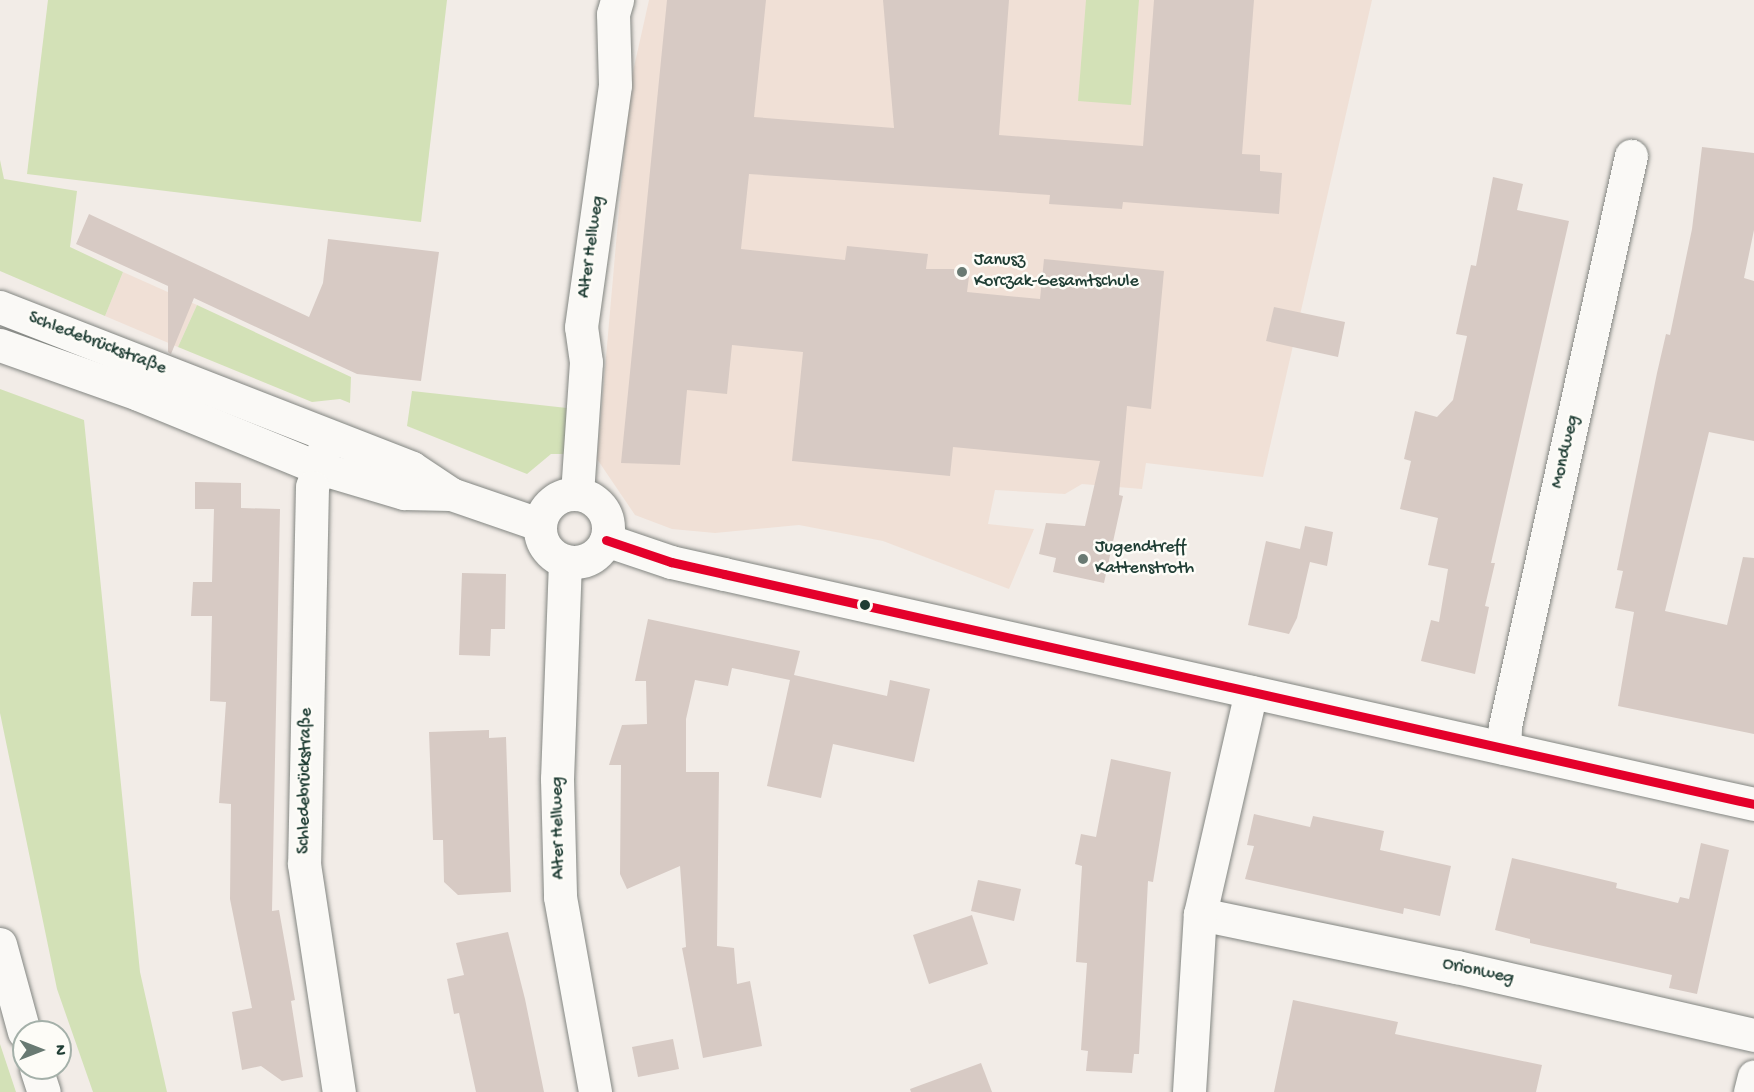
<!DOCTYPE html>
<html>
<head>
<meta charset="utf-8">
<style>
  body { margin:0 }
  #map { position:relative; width:1754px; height:1092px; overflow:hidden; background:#f2ece7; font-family:"Gochi Hand",sans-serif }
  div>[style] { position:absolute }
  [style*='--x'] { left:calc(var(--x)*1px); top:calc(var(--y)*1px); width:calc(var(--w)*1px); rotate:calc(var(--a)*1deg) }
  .built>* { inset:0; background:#f0e0d6 }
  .green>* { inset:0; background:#d3e1b7 }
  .building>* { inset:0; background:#d7cac4 }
  .roads { filter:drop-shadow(0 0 2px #838682) drop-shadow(0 0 2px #838682) }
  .minor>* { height:33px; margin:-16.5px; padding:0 16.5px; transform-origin:16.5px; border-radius:16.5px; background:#faf9f6 }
  .minor>.ring { margin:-16.5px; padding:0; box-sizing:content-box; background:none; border:33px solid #faf9f6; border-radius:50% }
  .secondary>* { height:33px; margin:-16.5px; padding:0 16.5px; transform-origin:16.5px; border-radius:16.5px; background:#faf9f6 }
  .bus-1>* { height:9px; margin:-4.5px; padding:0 4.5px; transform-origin:4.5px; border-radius:4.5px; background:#e4002b }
  .dots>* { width:16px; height:16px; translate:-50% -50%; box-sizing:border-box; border:3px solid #fdfcf7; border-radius:50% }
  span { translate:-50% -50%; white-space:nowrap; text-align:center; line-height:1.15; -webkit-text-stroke:5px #fdfcf7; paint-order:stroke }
  .street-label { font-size:18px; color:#1f3d34 }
  .poi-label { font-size:18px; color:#1f3d34 }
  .left { translate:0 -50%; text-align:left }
  .north { position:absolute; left:12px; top:1020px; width:60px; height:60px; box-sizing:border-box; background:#fdfcf7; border:2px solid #a4b0a9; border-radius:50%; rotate:90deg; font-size:16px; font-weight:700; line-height:24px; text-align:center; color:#1f3d34 }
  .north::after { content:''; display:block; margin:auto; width:21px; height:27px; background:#697a73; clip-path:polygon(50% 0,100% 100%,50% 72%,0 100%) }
</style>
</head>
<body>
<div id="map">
  <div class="built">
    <div style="clip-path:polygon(649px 0,1372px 0,1263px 477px,1146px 463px,1142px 489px,1082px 484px,1065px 494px,995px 490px,988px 524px,1034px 529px,1009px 589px,883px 541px,799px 525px,715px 533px,672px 529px,635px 515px,597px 459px,630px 85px)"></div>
    <div style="clip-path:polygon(123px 272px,197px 305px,178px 347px,105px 316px)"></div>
  </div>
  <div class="green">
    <div style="clip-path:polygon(48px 0,447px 0,421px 222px,27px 174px)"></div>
    <div style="clip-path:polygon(1086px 0,1139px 0,1131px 105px,1078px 101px)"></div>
    <div style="clip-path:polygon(0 160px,4px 179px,77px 191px,70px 247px,123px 272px,105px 316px,0 271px)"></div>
    <div style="clip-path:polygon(197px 305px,351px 377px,350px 403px,340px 399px,312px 402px,178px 347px)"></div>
    <div style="clip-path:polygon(0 389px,84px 420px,140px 972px,167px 1092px,93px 1092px,57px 989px,0 713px)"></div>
    <div style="clip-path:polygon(412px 391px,567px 408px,564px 454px,551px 454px,527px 474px,407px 426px)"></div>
    <div style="clip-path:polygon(0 1044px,16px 1092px,0 1092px)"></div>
  </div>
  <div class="building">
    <div style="clip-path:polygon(667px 0,766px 0,754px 117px,894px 128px,883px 0,1009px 0,999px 135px,1143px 146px,1154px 0,1254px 0,1242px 154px,1260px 155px,1260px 171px,1282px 173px,1279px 214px,1123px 202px,1122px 209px,1049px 204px,1050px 195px,749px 174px,741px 249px,845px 260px,847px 246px,928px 254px,926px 269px,970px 269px,967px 292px,1040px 299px,1044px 259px,1164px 271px,1151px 409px,1127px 406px,1119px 495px,1123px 496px,1104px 583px,1053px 572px,1056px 558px,1039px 554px,1046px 523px,1085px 526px,1100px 461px,953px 447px,950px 476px,792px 461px,803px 352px,732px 345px,727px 394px,687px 390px,680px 465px,621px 463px)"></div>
    <div style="clip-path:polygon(1702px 147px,1754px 153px,1754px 230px,1744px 278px,1754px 281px,1754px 441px,1709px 432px,1665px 611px,1727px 625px,1743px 557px,1754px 558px,1754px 734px,1618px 706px,1634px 612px,1615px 608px,1623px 571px,1617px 570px,1657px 373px,1666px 334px,1670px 335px,1692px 229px)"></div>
    <div style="clip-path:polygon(1493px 177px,1523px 184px,1517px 210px,1569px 221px,1491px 563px,1495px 563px,1485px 606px,1489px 607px,1475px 674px,1421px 661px,1431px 620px,1439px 622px,1448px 569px,1428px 565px,1438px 518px,1400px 509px,1411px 461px,1404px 459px,1415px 411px,1437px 417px,1453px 400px,1467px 336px,1456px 334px,1471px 265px,1476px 266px)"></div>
    <div style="clip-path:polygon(89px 214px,309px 317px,323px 283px,328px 239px,439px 252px,421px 381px,357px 374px,194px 298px,171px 354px,168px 352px,168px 286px,76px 244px)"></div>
    <div style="clip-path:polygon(1274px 307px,1345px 322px,1338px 357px,1266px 341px)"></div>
    <div style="clip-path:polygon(195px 482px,241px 483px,241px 508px,280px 509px,272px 911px,279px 910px,295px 1000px,291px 1001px,303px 1077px,282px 1081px,261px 1066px,242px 1070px,232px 1012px,252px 1008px,230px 899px,231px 804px,219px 803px,226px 702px,210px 701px,212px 616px,191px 616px,193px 582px,212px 582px,214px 509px,195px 509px)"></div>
    <div style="clip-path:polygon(1305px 526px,1333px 532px,1327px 566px,1310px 562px,1297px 618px,1289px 634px,1248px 625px,1266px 541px,1300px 549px)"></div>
    <div style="clip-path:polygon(462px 573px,506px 574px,505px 629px,491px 629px,490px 656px,459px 655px)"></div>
    <div style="clip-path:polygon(648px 619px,800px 651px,794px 675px,887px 696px,890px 680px,930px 689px,914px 762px,833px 744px,821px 798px,767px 786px,790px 680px,732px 668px,728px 686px,695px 680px,686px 719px,686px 772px,719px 772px,717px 946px,734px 948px,737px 984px,750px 981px,762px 1046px,703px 1058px,682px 948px,686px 947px,680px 866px,627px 889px,620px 874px,621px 765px,609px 765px,622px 725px,647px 724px,646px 681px,635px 681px)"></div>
    <div style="clip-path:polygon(489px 730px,489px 738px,506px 737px,511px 892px,458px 895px,444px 882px,443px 840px,433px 840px,429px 732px)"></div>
    <div style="clip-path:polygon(1111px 759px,1171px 772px,1153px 882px,1148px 881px,1139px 1054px,1134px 1054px,1132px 1073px,1086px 1071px,1088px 1051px,1081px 1050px,1087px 963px,1076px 962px,1082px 866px,1075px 864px,1081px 834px,1096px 837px)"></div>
    <div style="clip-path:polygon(1254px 814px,1310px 827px,1313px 816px,1384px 831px,1380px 850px,1451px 866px,1440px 916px,1404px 908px,1403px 914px,1245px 879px,1254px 846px,1247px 845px)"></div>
    <div style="clip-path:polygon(1701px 843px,1729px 850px,1697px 994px,1669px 988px,1672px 975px,1530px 943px,1530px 939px,1495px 930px,1512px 858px,1617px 883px,1616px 888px,1678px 903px,1680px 897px,1689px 899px)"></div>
    <div style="clip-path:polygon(978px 880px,1021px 889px,1014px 921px,971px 911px)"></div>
    <div style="clip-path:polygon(972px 915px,988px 964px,929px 984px,913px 935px)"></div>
    <div style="clip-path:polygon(508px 932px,525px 999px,544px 1092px,476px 1092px,459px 1013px,454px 1014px,447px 979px,464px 975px,456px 943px)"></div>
    <div style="clip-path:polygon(1293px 1000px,1398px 1022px,1395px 1034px,1542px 1065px,1536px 1092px,1274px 1092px)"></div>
    <div style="clip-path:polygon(673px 1039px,679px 1069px,638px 1077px,632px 1047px)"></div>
    <div style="clip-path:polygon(981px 1063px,992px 1092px,911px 1092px,910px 1089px)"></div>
  </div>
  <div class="roads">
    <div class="minor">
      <div style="--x:0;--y:307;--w:442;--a:21.3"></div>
      <div style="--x:412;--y:468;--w:47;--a:33.7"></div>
      <div style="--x:451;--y:494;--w:92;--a:19"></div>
      <div style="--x:0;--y:345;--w:146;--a:19.5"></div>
      <div style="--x:138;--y:394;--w:192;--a:22.3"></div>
      <div style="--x:316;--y:467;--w:92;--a:16.5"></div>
      <div style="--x:404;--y:493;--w:47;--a:1.2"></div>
      <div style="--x:328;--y:437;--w:52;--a:107.7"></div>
      <div style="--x:312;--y:487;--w:377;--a:91.2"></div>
      <div style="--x:304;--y:864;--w:231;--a:81.3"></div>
      <div style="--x:577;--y:494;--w:132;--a:-86.1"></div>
      <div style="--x:586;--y:362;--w:35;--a:-98"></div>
      <div style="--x:581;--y:327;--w:244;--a:-82"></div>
      <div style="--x:615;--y:85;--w:71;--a:-91.6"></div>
      <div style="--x:613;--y:14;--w:15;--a:-74"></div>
      <div class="ring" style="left:540px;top:494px;width:35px;height:35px"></div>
      <div style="--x:606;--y:540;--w:69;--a:18.7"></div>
      <div style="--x:671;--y:562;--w:54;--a:12.8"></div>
      <div style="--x:724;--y:574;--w:1055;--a:12.59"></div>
      <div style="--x:565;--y:561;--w:218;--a:92.1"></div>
      <div style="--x:557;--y:779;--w:118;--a:88.5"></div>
      <div style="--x:560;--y:897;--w:198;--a:79.8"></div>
      <div style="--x:1504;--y:748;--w:22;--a:-87"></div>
      <div style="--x:1505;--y:726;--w:584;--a:-77.54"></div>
      <div style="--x:1200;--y:914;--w:262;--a:11.7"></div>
      <div style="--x:1457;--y:967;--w:305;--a:12.9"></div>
      <div style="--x:1189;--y:1092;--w:178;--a:-86.5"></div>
      <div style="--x:1200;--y:914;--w:228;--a:-77.1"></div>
      <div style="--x:1750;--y:1092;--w:16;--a:-76"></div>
    </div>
    <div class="secondary">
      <div style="--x:0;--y:944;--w:91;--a:74.7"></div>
      <div style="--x:36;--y:1068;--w:25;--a:72"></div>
    </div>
  </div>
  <div class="bus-1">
    <div style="--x:606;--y:540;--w:69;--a:18.7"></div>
    <div style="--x:671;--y:562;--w:54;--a:12.8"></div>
    <div style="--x:724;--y:574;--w:1055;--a:12.59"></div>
  </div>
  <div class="dots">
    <div style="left:962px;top:272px;background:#697a73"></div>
    <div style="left:1083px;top:559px;background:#697a73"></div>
    <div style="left:865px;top:605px;background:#1f3d34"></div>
  </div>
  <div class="street-label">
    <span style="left:592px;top:247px;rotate:-82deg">Alter Hellweg</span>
    <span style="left:97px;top:344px;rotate:21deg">Schledebrückstraße</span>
    <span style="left:1566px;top:452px;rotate:-77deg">Mondweg</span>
    <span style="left:306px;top:781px;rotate:-89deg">Schledebrückstraße</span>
    <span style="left:559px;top:828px;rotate:-91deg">Alter Hellweg</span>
    <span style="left:1478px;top:972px;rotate:12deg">Orionweg</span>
  </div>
  <div class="poi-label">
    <span class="left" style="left:974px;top:272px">Janusz<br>Korczak-Gesamtschule</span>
    <span class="left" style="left:1095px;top:559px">Jugendtreff<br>Kattenstroth</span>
  </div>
  <div class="north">N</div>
</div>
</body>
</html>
